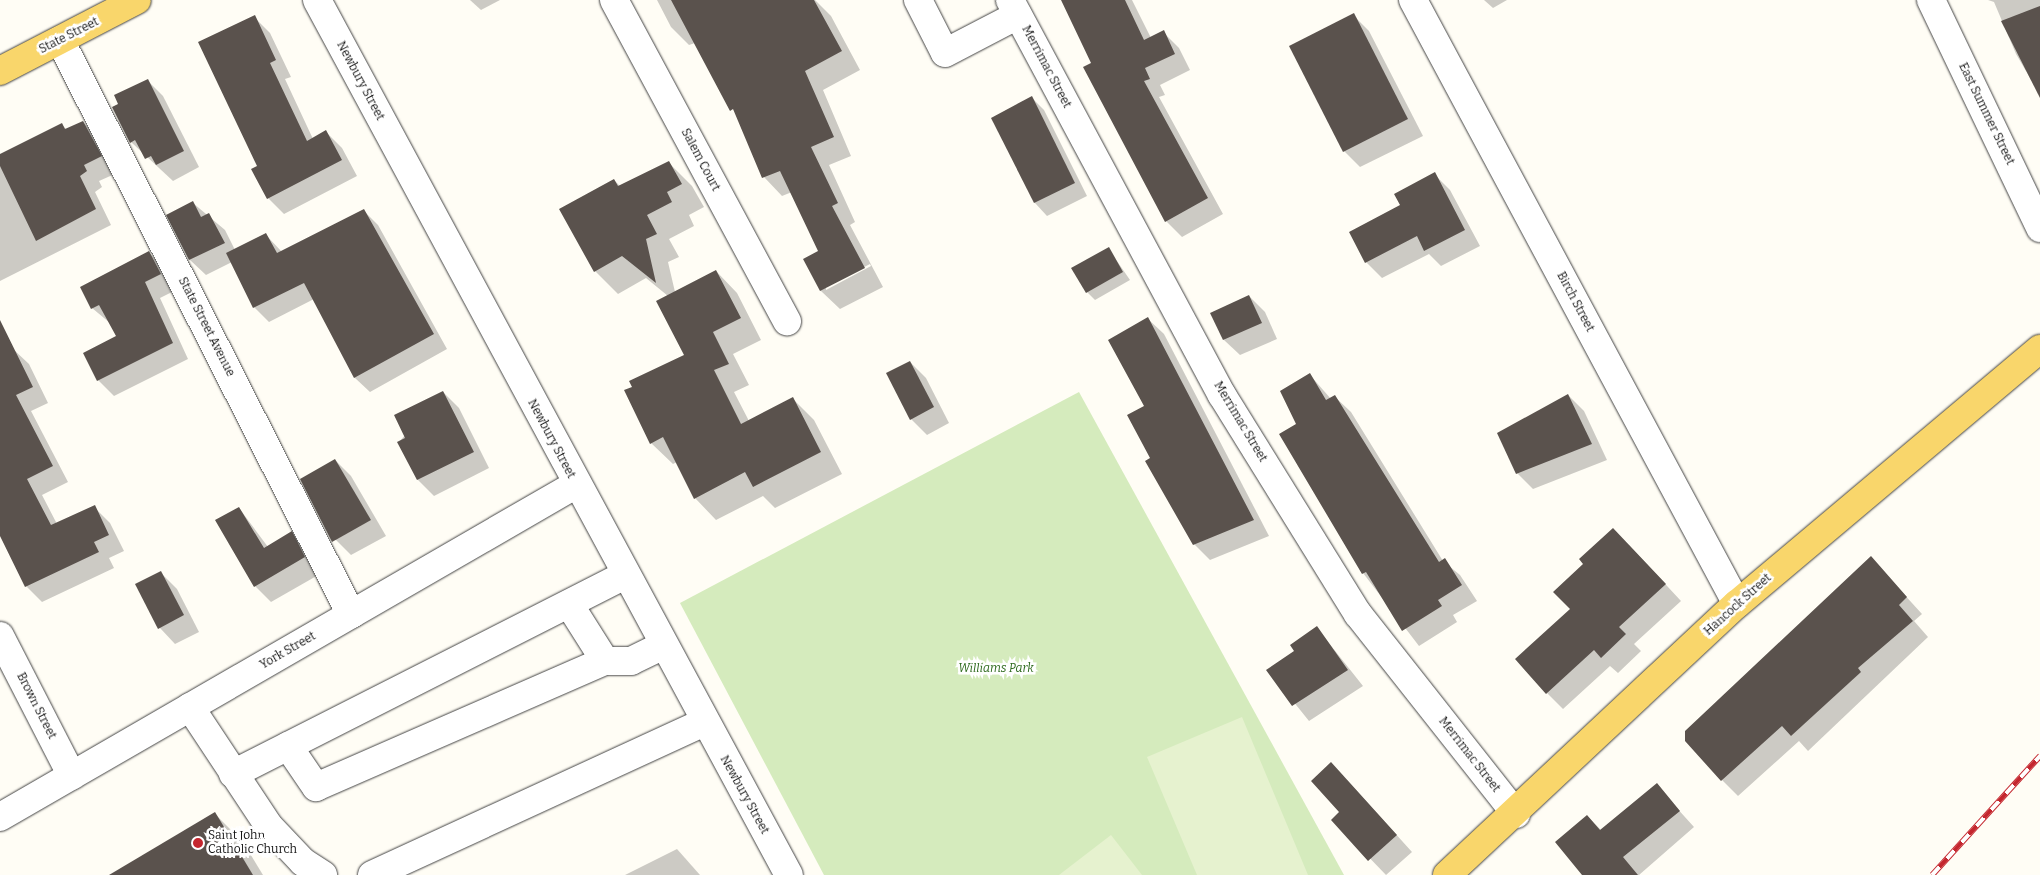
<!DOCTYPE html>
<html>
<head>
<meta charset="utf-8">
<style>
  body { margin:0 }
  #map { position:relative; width:2040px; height:875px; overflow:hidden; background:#fffdf5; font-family:Bitter,serif }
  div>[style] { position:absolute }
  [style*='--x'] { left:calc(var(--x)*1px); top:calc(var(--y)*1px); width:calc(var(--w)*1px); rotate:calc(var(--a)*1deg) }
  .green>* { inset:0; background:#d5ebbd }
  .pitch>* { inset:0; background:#e6f2cf }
  .shadow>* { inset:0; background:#0003 }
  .building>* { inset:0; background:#5a524d }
  .roads { filter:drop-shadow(0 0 1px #444) drop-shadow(0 0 1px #444) }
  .minor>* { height:28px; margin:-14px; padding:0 14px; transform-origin:14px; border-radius:14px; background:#fff }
  .major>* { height:28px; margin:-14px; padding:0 14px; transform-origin:14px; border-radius:14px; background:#f9d66b }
  .rail>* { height:5.5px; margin-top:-2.75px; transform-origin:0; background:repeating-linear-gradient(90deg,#fff 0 11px,#c4262e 0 22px); box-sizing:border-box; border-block:1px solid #c4262e }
  .dots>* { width:14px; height:14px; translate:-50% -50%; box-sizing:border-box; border:2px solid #fff; border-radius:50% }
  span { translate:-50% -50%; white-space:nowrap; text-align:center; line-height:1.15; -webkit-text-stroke:5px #fff; paint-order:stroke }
  .street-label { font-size:12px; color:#111 }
  .park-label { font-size:12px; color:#2f6b1f; font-style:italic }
  .poi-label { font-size:12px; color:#111 }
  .left { translate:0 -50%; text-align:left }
</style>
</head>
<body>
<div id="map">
  <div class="green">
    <div style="clip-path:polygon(1079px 392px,1344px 875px,824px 875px,680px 603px)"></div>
  </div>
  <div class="pitch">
    <div style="clip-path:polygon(1242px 717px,1308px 875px,1197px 875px,1147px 757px)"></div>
    <div style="clip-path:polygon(1111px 835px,1142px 875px,1059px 875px)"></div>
  </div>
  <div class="shadow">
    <div style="clip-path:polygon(470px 0,500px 0,481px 10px)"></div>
    <div style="clip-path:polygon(evenodd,657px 0,815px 0,831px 16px,860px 70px,823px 90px,851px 156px,829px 165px,855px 222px,850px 225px,883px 287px,840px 309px,821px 291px,805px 260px,819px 252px,792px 192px,782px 196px,764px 177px,739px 118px,695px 43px,689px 45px,671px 27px,657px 0,870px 264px,871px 266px,826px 290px,826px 287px,870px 264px)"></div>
    <div style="clip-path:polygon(1066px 0,1132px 0,1151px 38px,1163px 32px,1179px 48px,1190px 70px,1160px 85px,1165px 95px,1159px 97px,1223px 214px,1182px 237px,1166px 221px)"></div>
    <div style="clip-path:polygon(1484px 0,1507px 0,1493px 8px)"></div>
    <div style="clip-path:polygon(1988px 0,2040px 0,2040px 95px,2016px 54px,1994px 2px)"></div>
    <div style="clip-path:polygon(1353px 15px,1369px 31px,1423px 136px,1360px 167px,1344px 151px)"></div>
    <div style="clip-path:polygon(254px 17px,270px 33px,291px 77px,285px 79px,313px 139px,326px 132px,342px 148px,357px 176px,284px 214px,268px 198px,259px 167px)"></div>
    <div style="clip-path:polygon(147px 80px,163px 96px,199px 167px,173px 181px,131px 142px)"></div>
    <div style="clip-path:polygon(1031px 97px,1044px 110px,1087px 196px,1047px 216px,1035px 203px,992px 118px)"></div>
    <div style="clip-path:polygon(83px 122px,99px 138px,117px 173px,99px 181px,102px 187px,95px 192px,111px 225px,0 281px,0 156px,62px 125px,67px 130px)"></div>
    <div style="clip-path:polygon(669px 163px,692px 186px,704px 207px,689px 215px,694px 226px,669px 239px,679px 257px,668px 262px,675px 292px,716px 271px,737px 293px,761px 340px,733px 354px,749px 385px,734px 392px,749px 421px,793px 399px,814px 420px,842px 474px,775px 508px,763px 496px,716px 520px,695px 498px,677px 462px,673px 464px,651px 443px,685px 355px,668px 296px,646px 278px,618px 294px,595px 271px,614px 180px,620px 186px)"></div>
    <div style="clip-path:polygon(1434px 174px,1450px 190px,1480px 246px,1441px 266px,1429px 254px,1382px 278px,1366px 262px,1402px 205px)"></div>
    <div style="clip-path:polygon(193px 203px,225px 230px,235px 250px,266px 235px,282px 252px,363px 210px,378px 225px,447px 349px,370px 392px,355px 378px,314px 299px,269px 322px,254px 307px,232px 262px,206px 275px,190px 260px,168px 215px)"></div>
    <div style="clip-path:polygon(1108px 248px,1130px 280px,1095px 300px,1087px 292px)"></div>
    <div style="clip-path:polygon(149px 253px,165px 268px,176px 290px,160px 298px,188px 359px,114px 396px,98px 380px,117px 337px,110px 323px,92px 308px)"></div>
    <div style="clip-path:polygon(1249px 296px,1265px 312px,1277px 339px,1240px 355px,1224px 340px)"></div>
    <div style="clip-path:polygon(1148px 319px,1164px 334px,1269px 536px,1210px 560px,1194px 544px,1145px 406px)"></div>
    <div style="clip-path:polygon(13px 349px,29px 364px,48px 403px,31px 411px,68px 482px,42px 495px,57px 524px,94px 507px,110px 523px,124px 551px,109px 558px,114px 568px,42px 602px,26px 586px,0 535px,0 355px)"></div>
    <div style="clip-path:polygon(910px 362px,926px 378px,949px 423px,927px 435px,911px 419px)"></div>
    <div style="clip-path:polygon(1310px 375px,1331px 399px,1335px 397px,1351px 412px,1443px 561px,1460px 575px,1477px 601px,1453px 615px,1457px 622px,1419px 646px,1363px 573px,1298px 425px)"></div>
    <div style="clip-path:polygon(443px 392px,459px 408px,489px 468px,434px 496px,418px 480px,399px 442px)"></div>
    <div style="clip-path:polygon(1568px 395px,1584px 411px,1607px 460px,1533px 489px,1517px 473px)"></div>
    <div style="clip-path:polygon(335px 460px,351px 476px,386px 536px,351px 555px,335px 539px)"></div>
    <div style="clip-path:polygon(239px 508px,268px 547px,291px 533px,307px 549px,320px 574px,271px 602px,255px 586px)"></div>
    <div style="clip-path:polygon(1629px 545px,1681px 601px,1634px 644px,1641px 651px,1618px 673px,1610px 666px,1563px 709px,1547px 693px)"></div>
    <div style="clip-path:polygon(1871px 558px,1922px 614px,1914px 621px,1928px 637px,1808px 751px,1799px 741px,1738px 796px,1722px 780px)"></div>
    <div style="clip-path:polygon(161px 573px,177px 589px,199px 632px,175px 644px,160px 628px)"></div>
    <div style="clip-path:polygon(1317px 628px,1363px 686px,1309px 721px,1268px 670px,1296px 651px)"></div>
    <div style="clip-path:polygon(1347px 780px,1412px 852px,1386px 875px,1333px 820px,1341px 812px)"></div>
    <div style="clip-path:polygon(1656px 785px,1694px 827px,1639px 875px,1586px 875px,1587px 816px,1602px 831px)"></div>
    <div style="clip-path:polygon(214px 813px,243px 842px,263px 875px,112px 875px)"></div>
    <div style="clip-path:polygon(677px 849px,700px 875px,625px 875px)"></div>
  </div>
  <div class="building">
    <div style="clip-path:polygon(671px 0,814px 0,842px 51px,805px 71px,834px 137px,811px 147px,838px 203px,832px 206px,865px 268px,820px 291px,803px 259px,818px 251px,780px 171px,762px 178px,733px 109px,730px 111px)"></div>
    <div style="clip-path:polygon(1061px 0,1125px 0,1144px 40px,1164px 30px,1175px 54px,1145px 68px,1150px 79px,1144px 81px,1208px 198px,1165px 222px,1083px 67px,1091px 63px)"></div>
    <div style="clip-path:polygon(2040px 6px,2040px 98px,2001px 21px)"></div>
    <div style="clip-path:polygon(1354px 13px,1408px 119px,1343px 152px,1289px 46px)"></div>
    <div style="clip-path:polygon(255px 15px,276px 60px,270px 63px,307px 141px,326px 130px,342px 160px,267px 199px,251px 169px,257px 166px,198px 42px)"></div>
    <div style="clip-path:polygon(148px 79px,184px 151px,156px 165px,151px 156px,145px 159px,135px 140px,130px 143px,112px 107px,118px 104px,114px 95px)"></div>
    <div style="clip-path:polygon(1032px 96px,1075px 183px,1034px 203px,991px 118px)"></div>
    <div style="clip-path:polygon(83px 121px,102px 156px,84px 165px,87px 171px,80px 176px,96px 209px,36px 241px,0 166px,0 154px,62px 123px,65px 129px)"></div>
    <div style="clip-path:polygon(669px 161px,682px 184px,667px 192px,672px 202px,647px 215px,657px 234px,646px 239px,656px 283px,622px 256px,594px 272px,559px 209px,614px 179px,618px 186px)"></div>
    <div style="clip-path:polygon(1435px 172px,1465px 230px,1424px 251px,1417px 236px,1365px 263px,1349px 232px,1400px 205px,1394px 194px)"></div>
    <div style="clip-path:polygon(193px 201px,201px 217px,209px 213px,225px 243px,189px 260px,166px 215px)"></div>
    <div style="clip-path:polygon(364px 209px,434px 334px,354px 378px,304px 283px,253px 308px,226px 253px,266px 233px,277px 253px)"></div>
    <div style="clip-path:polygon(1109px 247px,1123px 272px,1086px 293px,1071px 268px)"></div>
    <div style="clip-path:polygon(149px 251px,161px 274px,145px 282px,173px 343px,97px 381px,83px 353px,116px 336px,99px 305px,91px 309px,80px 287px)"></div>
    <div style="clip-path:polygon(716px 270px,741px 318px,713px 332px,729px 364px,714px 370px,741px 424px,793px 397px,821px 452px,753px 487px,745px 472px,694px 499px,663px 437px,650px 444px,624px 390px,632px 387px,629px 381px,684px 355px,656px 301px)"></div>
    <div style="clip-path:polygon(1249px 295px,1262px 323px,1223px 340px,1210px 313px)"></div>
    <div style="clip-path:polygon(1148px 317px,1254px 520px,1193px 545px,1145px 461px,1150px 458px,1127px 415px,1144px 406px,1108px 340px)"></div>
    <div style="clip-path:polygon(0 320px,33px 387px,16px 395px,53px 466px,27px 479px,51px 525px,95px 505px,109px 535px,94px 542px,99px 552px,25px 587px,0 536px)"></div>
    <div style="clip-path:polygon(910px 361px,934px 407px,910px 420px,886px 373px)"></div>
    <div style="clip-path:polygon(1310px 373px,1326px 400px,1335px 395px,1439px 562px,1445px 558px,1462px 585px,1438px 600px,1442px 606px,1402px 631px,1366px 572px,1362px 574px,1279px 434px,1296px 424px,1280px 391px)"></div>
    <div style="clip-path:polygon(443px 391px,474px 452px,417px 480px,397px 442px,405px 438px,394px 415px)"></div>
    <div style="clip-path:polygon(1568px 394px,1592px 444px,1516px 474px,1497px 433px)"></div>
    <div style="clip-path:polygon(335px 459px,371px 520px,332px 542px,300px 479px)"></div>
    <div style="clip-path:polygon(239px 507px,264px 548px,292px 531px,305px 557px,254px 587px,215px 520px)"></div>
    <div style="clip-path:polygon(1613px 528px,1666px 584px,1619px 627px,1626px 634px,1601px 658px,1594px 650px,1546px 694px,1515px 659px,1570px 609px,1553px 592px,1583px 564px,1579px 559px)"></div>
    <div style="clip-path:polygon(1871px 556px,1907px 597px,1899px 605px,1913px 621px,1858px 668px,1861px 672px,1791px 736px,1782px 726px,1721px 781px,1685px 741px,1685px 731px)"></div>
    <div style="clip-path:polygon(161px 571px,184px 615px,158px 629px,135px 584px)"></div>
    <div style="clip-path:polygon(1317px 626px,1348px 670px,1292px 706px,1266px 670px,1294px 651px,1290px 645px)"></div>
    <div style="clip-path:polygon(1331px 762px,1397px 835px,1368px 861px,1331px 820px,1339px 812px,1311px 781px)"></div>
    <div style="clip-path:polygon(1657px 783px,1680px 811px,1623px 857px,1638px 875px,1582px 875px,1555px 842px,1587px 815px,1600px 830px)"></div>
    <div style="clip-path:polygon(215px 812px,253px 875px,109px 875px)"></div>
  </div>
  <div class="roads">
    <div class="minor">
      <div style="--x:317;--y:0;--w:994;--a:61.66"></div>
      <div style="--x:614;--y:0;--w:365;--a:61.7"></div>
      <div style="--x:918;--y:0;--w:59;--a:63"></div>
      <div style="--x:945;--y:53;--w:82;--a:-27.5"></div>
      <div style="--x:1010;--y:0;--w:448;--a:61.8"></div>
      <div style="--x:1222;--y:395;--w:258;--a:58.2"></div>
      <div style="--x:1358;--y:614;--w:255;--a:51.7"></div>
      <div style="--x:1413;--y:0;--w:685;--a:61.79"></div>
      <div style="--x:1931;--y:0;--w:253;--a:64.4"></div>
      <div style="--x:60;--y:40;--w:644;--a:63.12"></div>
      <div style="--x:569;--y:604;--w:67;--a:57.7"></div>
      <div style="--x:0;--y:636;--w:157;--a:62.8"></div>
      <div style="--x:190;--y:707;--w:141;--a:56.5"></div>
      <div style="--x:268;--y:825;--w:51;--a:46.6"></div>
      <div style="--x:303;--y:862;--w:24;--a:33"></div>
      <div style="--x:288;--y:746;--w:50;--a:55.7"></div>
      <div style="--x:316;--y:787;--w:315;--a:-23.6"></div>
      <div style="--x:605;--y:661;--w:26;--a:0"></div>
      <div style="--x:631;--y:661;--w:34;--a:-26"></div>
      <div style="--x:233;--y:774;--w:438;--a:-26.9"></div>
      <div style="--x:0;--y:817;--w:664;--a:-30"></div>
      <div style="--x:372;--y:875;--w:364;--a:-24.7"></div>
    </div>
    <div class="major">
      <div style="--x:0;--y:71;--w:154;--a:-27.4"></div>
      <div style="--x:1447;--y:875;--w:397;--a:-43.1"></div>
      <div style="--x:1737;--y:604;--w:396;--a:-40.1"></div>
    </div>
  </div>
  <div class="rail">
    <div style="--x:1932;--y:875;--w:161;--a:-47.8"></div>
  </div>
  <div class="dots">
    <div style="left:198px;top:843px;background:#c4262e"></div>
  </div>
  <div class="street-label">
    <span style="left:69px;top:36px;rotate:-27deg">State Street</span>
    <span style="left:1046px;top:67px;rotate:62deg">Merrimac Street</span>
    <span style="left:360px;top:81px;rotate:62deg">Newbury Street</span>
    <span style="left:1986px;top:114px;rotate:64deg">East Summer Street</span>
    <span style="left:700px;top:160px;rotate:62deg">Salem Court</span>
    <span style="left:1575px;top:302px;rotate:62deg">Birch Street</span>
    <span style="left:206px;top:327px;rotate:63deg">State Street Avenue</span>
    <span style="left:1240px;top:422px;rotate:59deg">Merrimac Street</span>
    <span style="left:551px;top:439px;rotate:62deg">Newbury Street</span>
    <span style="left:1738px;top:605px;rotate:-42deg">Hancock Street</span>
    <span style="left:288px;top:651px;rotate:-30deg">York Street</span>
    <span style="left:36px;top:706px;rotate:63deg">Brown Street</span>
    <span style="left:1469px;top:755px;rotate:52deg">Merrimac Street</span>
    <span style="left:744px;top:795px;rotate:61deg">Newbury Street</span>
  </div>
  <div class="park-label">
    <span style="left:996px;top:669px">Williams Park</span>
  </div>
  <div class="poi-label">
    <span class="left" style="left:208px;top:843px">Saint John<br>Catholic Church</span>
  </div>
</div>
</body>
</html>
